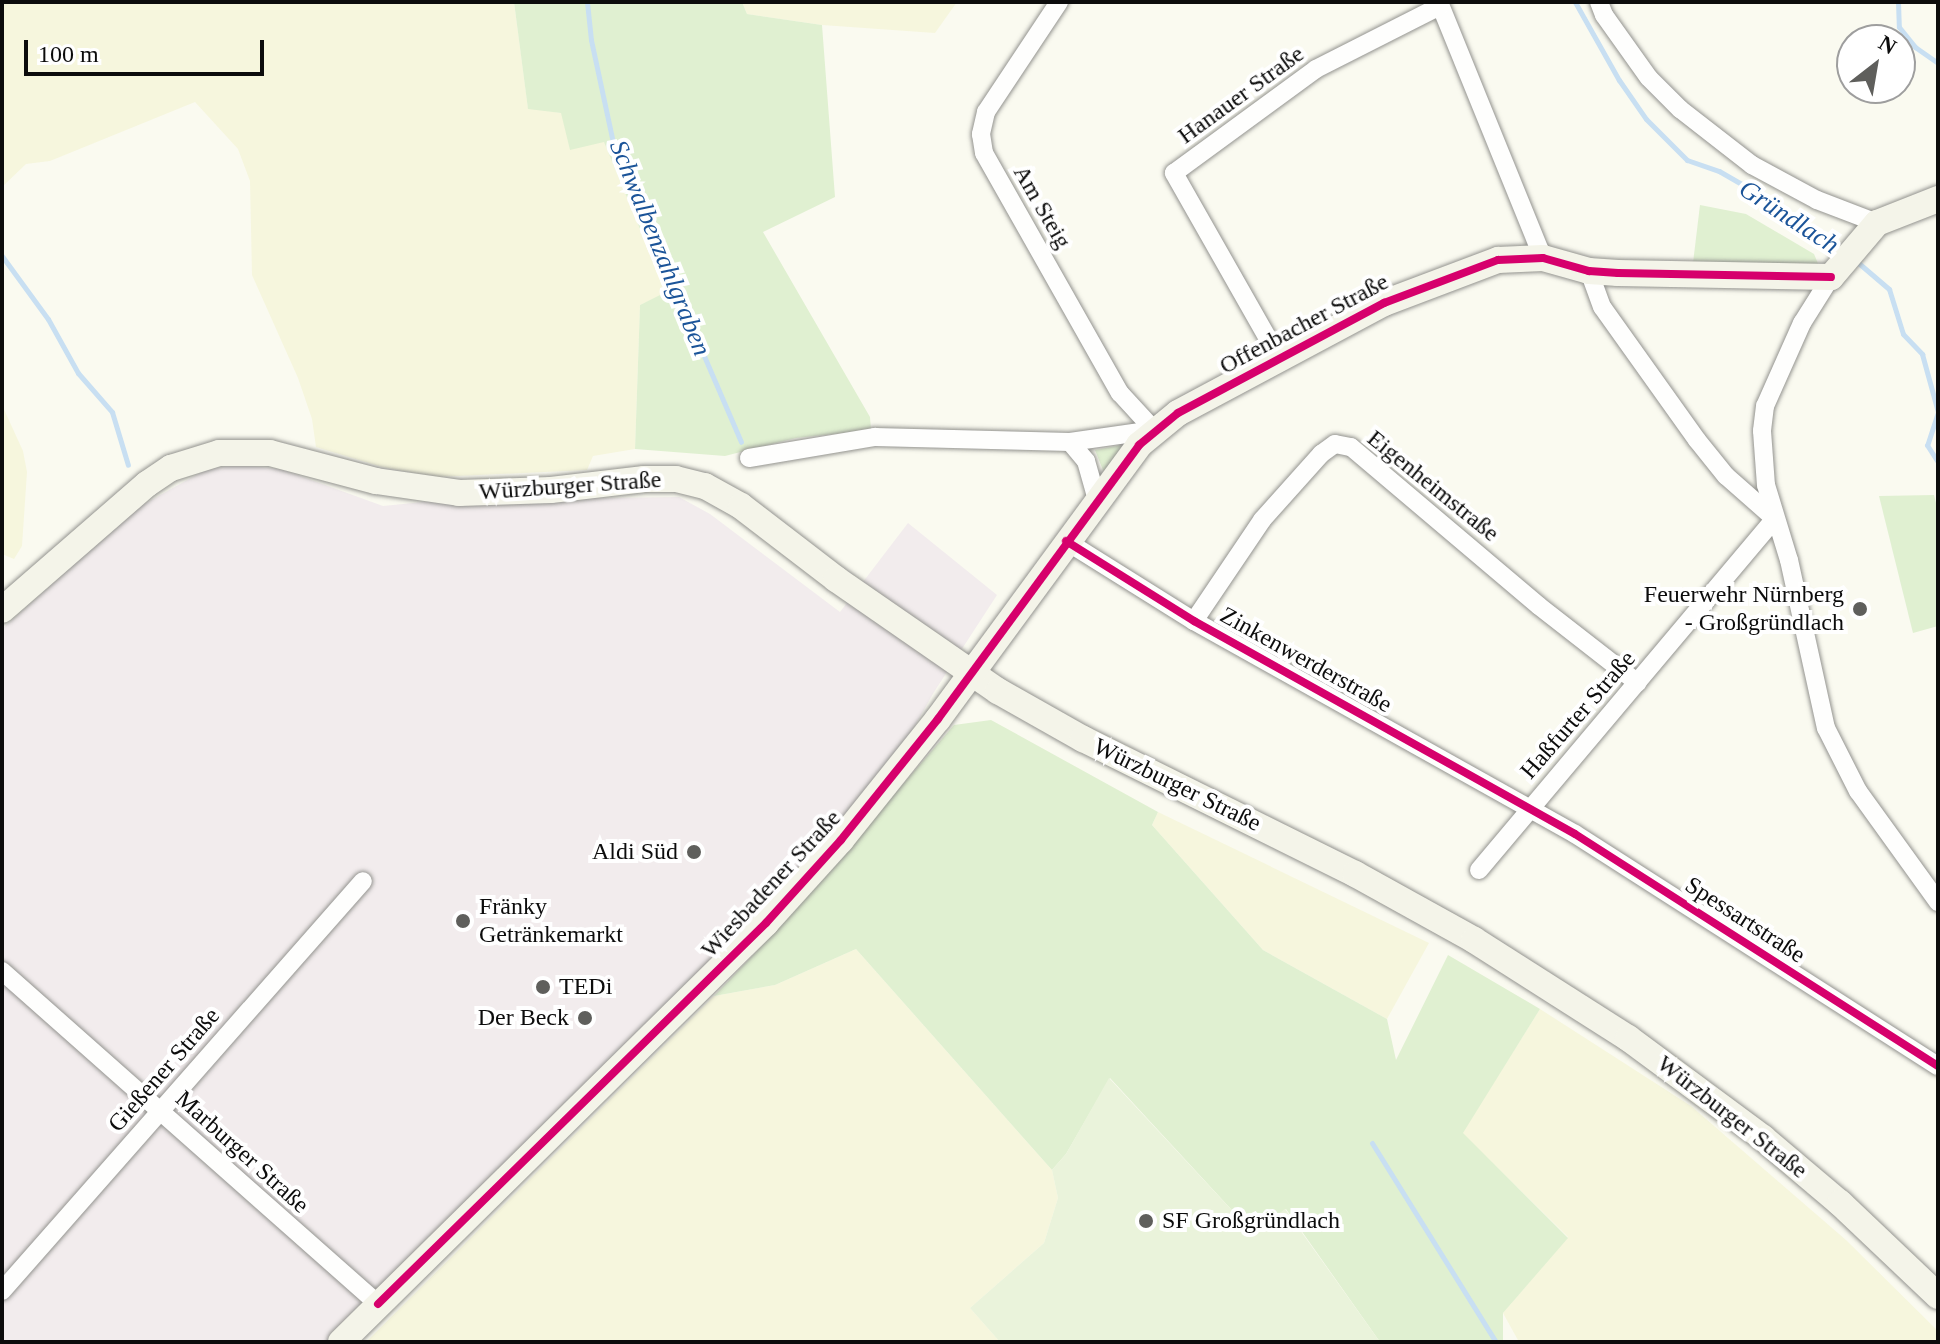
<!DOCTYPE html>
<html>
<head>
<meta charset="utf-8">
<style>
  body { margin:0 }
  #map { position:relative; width:1940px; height:1344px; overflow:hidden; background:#fafaf0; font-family:Georgia,serif }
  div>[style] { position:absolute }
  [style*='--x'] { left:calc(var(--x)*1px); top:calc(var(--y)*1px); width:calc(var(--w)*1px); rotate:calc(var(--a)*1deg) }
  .industrial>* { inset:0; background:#f2eced }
  .farmland>* { inset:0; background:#f6f6dd }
  .green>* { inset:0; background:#e0f0d1 }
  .pitch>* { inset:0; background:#eaf3db }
  .stream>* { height:5px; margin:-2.5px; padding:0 2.5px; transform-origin:2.5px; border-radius:2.5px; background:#c8dff2 }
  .roads { filter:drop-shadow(0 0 2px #93938f) drop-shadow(0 0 2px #93938f) }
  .street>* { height:18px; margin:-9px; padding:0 9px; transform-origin:9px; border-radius:9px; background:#fefefd }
  .secondary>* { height:26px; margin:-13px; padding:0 13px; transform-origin:13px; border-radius:13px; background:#f4f4e9 }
  .cycleway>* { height:8px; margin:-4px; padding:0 4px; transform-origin:4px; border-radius:4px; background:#d6006c }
  .dots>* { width:22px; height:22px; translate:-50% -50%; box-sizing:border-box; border:4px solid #fff; border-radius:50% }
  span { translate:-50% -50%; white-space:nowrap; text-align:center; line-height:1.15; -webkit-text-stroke:8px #fff; paint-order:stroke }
  .street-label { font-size:24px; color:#0c0c0c }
  .poi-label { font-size:24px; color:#0c0c0c }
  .right { translate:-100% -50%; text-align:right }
  .left { translate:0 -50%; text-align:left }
  .water-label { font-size:26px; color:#1b5499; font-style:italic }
  .frame { position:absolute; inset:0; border:4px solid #0c0c0c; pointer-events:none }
  .north { position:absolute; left:1836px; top:24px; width:80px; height:80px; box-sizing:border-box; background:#fff; border:2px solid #9e9e9e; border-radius:50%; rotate:31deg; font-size:22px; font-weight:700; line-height:32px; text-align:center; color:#0c0c0c }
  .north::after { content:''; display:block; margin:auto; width:28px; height:36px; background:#5f5f5c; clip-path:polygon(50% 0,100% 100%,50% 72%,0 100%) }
  .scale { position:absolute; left:24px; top:40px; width:240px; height:36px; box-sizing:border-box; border:4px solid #0c0c0c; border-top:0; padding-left:10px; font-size:24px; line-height:28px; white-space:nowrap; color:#0c0c0c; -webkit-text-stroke:6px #fff; paint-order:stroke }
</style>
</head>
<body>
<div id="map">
  <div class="industrial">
    <div style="clip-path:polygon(237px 465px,281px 469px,383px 506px,443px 500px,679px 497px,710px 514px,840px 612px,908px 523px,997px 595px,934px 692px,898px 756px,761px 917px,328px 1342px,2px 1342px,2px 629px,137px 508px,207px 469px)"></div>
  </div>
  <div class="farmland">
    <div style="clip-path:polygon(2px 2px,514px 2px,528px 108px,561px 113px,604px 141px,666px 293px,640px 305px,635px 449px,593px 456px,587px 470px,437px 477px,382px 467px,316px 447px,312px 419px,298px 378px,252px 275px,250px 181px,238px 149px,195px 102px,50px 161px,26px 164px,2px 187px)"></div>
    <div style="clip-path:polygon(742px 2px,957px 2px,935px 33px,822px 25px,747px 14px)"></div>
    <div style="clip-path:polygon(2px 405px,23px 451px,27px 472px,22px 546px,14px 559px,2px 554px)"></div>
    <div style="clip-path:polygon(1158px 812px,1429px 943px,1387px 1019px,1263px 950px,1152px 825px)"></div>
    <div style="clip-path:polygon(856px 949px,1052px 1170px,1058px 1198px,1044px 1243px,970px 1308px,1000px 1342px,366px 1342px,714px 996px,775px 985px)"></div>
    <div style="clip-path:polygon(1540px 1009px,1691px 1106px,1846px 1240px,1938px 1331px,1938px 1342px,1519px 1342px,1503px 1313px,1568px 1237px,1462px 1133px)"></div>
  </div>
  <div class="green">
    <div style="clip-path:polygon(514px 2px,742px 2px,747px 14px,822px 25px,835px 197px,763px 232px,870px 417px,871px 430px,796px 438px,725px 456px,635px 449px,640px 305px,666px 292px,604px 142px,570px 150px,561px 113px,528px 109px)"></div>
    <div style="clip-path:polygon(1700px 205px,1746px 214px,1814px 254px,1819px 266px,1693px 263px)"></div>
    <div style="clip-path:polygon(1122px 445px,1108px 473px,1103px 470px,1095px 450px)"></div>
    <div style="clip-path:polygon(1934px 495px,1938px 511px,1938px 626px,1913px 633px,1879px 496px)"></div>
    <div style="clip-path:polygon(991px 720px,1158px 812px,1152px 825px,1263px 950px,1387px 1019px,1396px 1060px,1448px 955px,1540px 1009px,1463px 1133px,1568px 1238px,1503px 1313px,1503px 1342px,1380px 1342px,1286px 1209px,1253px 1233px,1110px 1078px,1066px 1154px,1052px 1170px,856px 949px,775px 985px,714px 996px,778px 929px,954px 725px)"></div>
  </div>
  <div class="pitch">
    <div style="clip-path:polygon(1109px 1078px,1253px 1233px,1285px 1209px,1380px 1342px,1000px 1342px,970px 1308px,1044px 1243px,1058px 1198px,1052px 1170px,1066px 1154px)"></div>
  </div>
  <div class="stream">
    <div style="--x:587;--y:2;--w:38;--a:84"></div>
    <div style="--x:591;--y:40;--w:109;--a:77.9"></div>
    <div style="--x:614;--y:147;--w:321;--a:66.7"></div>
    <div style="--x:1575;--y:2;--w:90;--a:60.6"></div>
    <div style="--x:1619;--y:80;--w:47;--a:55.3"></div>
    <div style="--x:1646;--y:119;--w:58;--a:45"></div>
    <div style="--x:1687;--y:160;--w:34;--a:19"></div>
    <div style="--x:1719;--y:171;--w:34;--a:30"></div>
    <div style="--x:1748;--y:188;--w:35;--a:41"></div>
    <div style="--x:1774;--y:211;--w:81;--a:29.7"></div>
    <div style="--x:1898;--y:2;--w:25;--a:88"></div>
    <div style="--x:1899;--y:27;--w:26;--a:51"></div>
    <div style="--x:1915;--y:47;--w:28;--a:35"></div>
    <div style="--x:2;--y:256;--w:78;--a:53.9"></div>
    <div style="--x:48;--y:319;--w:62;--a:60.9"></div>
    <div style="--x:78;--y:373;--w:52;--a:48.9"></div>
    <div style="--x:112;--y:412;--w:55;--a:73.2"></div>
    <div style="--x:1855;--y:260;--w:45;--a:40.5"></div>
    <div style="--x:1889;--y:289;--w:47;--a:72.7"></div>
    <div style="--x:1903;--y:334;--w:28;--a:46"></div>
    <div style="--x:1922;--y:354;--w:60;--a:74.6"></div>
    <div style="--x:1938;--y:412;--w:35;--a:108"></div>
    <div style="--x:1927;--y:445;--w:20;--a:57"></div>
    <div style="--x:1372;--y:1143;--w:234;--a:58.1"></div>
  </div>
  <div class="roads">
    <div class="street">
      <div style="--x:1059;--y:2;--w:132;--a:123.6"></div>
      <div style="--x:986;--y:112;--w:23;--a:103"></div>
      <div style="--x:981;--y:134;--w:19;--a:81"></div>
      <div style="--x:984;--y:153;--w:276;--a:60.5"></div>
      <div style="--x:1120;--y:393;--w:50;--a:47.4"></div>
      <div style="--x:1439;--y:2;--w:276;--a:67.9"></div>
      <div style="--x:1599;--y:2;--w:14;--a:69"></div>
      <div style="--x:1604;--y:15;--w:77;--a:54.5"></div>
      <div style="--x:1649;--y:78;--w:44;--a:45"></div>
      <div style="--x:1680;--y:109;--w:91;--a:37.9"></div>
      <div style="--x:1752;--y:165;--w:74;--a:28.3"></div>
      <div style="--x:1817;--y:200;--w:64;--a:21"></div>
      <div style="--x:1831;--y:277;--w:54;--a:122.2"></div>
      <div style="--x:1802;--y:323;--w:91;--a:114"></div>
      <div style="--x:1765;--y:406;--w:25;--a:97"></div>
      <div style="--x:1762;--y:431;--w:54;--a:85.8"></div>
      <div style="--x:1766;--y:485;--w:78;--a:73"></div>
      <div style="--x:1789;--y:560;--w:172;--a:77.6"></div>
      <div style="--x:1826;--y:728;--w:71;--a:63.1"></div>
      <div style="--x:1858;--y:791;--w:137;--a:54.2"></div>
      <div style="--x:1279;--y:358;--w:213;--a:-119.6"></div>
      <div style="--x:1174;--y:173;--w:176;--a:-36.2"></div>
      <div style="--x:1316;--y:69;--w:139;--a:-26.9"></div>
      <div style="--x:1070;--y:442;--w:25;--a:50"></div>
      <div style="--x:1086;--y:461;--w:41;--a:74.2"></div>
      <div style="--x:749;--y:458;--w:128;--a:-9.5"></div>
      <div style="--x:875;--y:437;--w:195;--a:1.5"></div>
      <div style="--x:1070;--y:442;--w:85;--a:-8.1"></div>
      <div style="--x:1066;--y:541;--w:151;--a:32"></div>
      <div style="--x:1194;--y:621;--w:436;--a:29.2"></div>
      <div style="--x:1575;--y:834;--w:431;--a:32.6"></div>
      <div style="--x:1194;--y:621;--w:122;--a:-56"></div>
      <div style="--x:1262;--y:520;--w:89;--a:-48.2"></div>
      <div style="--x:1321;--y:454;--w:17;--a:-36"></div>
      <div style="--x:1335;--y:444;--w:16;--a:11"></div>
      <div style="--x:1351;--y:447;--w:246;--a:40.2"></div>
      <div style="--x:1539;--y:606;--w:125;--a:37.9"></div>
      <div style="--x:1479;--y:870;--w:459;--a:-49.9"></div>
      <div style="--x:1775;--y:519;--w:65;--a:-138.7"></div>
      <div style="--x:1726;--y:476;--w:46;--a:-128.9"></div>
      <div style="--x:1697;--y:440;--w:163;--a:-125.5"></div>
      <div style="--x:1602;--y:307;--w:38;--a:-110"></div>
      <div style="--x:2;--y:971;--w:502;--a:41.53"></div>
      <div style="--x:2;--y:1291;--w:546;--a:-48.64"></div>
    </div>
    <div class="secondary">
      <div style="--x:2;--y:610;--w:192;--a:-41"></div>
      <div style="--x:147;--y:484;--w:29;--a:-34"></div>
      <div style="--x:171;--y:468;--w:50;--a:-17.4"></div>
      <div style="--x:219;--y:453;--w:51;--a:0"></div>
      <div style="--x:270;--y:453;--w:110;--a:14.8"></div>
      <div style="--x:376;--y:481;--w:84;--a:8.2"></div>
      <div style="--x:459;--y:493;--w:92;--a:-1.9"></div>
      <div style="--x:551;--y:490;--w:94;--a:-6.7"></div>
      <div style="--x:644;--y:479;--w:32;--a:0"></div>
      <div style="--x:676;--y:479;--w:30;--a:14"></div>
      <div style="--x:705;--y:486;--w:41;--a:29.1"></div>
      <div style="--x:741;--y:506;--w:120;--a:37.5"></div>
      <div style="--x:836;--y:579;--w:197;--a:34.7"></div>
      <div style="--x:998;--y:691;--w:98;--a:29.5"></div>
      <div style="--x:1083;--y:739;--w:304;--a:26.4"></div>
      <div style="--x:1355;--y:874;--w:136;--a:29"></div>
      <div style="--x:1474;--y:940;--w:183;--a:32.5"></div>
      <div style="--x:1628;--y:1038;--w:168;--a:36.5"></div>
      <div style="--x:1763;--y:1138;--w:101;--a:40.2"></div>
      <div style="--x:1840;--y:1203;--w:135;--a:43.5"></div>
      <div style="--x:341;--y:1342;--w:597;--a:-44.59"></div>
      <div style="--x:766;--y:923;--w:112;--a:-47.9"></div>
      <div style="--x:841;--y:840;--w:155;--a:-51.3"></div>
      <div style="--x:938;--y:719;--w:340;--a:-53.7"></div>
      <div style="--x:1139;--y:445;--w:50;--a:-39.4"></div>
      <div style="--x:1178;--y:413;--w:234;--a:-28.1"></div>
      <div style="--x:1384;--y:303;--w:122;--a:-20.7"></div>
      <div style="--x:1498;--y:260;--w:45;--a:-2.5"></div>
      <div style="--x:1543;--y:258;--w:48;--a:15.8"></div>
      <div style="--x:1589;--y:271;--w:29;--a:4"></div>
      <div style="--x:1618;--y:273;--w:213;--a:1.1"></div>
      <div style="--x:1831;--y:277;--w:71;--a:-49.6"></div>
      <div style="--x:1877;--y:223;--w:66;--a:-21.5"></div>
    </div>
  </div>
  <div class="cycleway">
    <div style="--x:1066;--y:541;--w:151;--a:32"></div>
    <div style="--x:1194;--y:621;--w:436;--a:29.2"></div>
    <div style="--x:1575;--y:834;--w:431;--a:32.6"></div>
    <div style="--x:378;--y:1304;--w:544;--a:-44.48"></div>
    <div style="--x:766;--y:923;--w:112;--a:-47.9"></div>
    <div style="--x:841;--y:840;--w:155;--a:-51.3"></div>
    <div style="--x:938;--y:719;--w:340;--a:-53.7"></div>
    <div style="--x:1139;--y:445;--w:50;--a:-39.4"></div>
    <div style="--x:1178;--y:413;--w:234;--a:-28.1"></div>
    <div style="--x:1384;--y:303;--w:122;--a:-20.7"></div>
    <div style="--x:1498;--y:260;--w:45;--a:-2.5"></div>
    <div style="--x:1543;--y:258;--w:48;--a:15.8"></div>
    <div style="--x:1589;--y:271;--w:29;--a:4"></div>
    <div style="--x:1618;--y:273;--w:213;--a:1.1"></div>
  </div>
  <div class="dots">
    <div style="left:1860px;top:609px;background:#5f5f5c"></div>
    <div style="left:694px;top:852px;background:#5f5f5c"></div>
    <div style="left:463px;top:921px;background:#5f5f5c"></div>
    <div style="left:543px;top:987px;background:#5f5f5c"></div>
    <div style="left:585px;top:1018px;background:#5f5f5c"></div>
    <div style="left:1146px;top:1221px;background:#5f5f5c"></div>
  </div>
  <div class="street-label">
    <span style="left:1241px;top:95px;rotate:-36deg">Hanauer Straße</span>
    <span style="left:1042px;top:207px;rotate:60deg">Am Steig</span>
    <span style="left:1304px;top:324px;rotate:-28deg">Offenbacher Straße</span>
    <span style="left:570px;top:486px;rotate:-4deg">Würzburger Straße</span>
    <span style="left:1433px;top:486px;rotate:39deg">Eigenheimstraße</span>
    <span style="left:1306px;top:660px;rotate:29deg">Zinkenwerderstraße</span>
    <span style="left:1578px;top:715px;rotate:-49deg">Haßfurter Straße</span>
    <span style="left:1177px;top:785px;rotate:26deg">Würzburger Straße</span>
    <span style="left:771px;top:884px;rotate:-47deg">Wiesbadener Straße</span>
    <span style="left:1745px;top:920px;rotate:33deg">Spessartstraße</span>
    <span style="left:164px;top:1070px;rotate:-49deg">Gießener Straße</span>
    <span style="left:1732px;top:1117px;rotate:38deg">Würzburger Straße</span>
    <span style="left:242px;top:1152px;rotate:42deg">Marburger Straße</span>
  </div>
  <div class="poi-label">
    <span class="right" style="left:1844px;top:609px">Feuerwehr Nürnberg<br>- Großgründlach</span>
    <span class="right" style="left:678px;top:852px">Aldi Süd</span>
    <span class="left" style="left:479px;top:921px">Fränky<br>Getränkemarkt</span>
    <span class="left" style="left:559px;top:987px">TEDi</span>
    <span class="right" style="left:569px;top:1018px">Der Beck</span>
    <span class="left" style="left:1162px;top:1221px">SF Großgründlach</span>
  </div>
  <div class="water-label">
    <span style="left:1789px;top:217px;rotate:33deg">Gründlach</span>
    <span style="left:660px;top:248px;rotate:68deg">Schwalbenzahlgraben</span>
  </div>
  <div class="frame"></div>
  <div class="north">N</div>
  <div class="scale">100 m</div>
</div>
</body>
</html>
